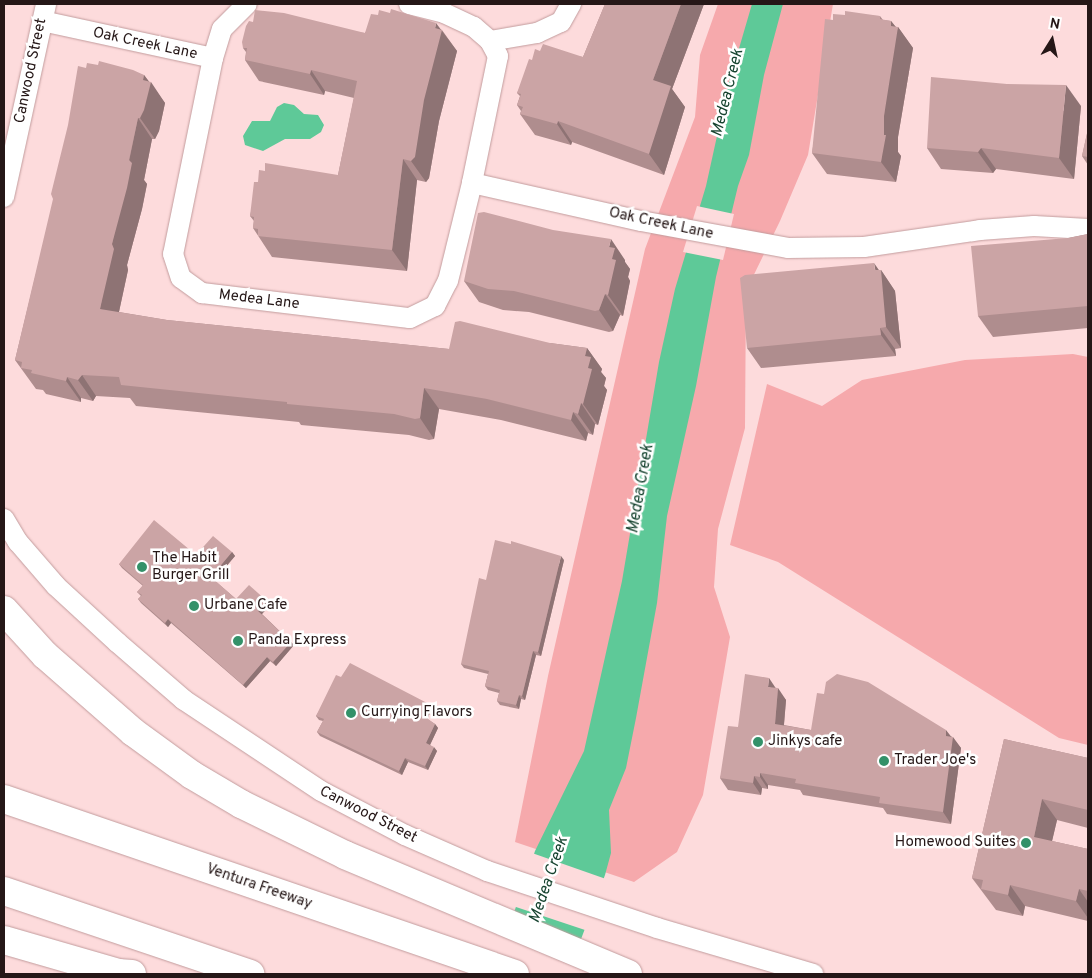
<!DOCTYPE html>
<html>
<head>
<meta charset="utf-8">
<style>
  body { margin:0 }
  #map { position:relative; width:1092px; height:978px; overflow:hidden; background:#fddbdc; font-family:Overpass,sans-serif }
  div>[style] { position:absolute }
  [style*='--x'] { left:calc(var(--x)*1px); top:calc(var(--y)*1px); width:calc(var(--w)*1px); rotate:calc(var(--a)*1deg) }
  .green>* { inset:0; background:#f6a9ac }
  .water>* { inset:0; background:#5ec998 }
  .pier>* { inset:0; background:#fddbdc }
  .roads { filter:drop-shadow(0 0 1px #c29c9d) drop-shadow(0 0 1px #c29c9d) }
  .street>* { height:20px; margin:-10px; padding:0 10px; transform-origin:10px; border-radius:10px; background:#fff }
  .highway>* { height:28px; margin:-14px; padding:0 14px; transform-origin:14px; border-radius:14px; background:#fff }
  .wall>* { inset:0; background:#af8d8e }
  .shaded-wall>* { inset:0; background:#8e7374 }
  .building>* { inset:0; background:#cba4a5 }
  .dots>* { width:14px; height:14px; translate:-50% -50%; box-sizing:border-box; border:2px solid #fff; border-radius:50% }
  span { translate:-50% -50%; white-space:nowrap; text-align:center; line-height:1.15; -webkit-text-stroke:5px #fff; paint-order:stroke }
  .street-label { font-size:15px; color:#251717 }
  .poi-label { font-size:15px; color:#251717 }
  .left { translate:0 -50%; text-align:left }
  .right { translate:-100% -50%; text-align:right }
  .water-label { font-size:16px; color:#16432f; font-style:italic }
  .frame { position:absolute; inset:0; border:5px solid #251717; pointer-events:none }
  .north { position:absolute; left:1027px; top:15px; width:50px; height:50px; -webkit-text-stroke:4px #fff; paint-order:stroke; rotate:10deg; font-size:14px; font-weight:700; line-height:20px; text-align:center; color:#251717 }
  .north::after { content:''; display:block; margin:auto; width:18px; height:22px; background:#251717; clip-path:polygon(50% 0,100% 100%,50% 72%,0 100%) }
</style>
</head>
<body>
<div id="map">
  <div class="green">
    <div style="clip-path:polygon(718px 4px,833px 4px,808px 155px,780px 221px,746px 291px,745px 428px,718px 529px,714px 587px,730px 637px,703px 795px,677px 852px,634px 882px,515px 842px,548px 676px,645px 249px,695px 117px,700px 55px)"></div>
    <div style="clip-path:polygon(1073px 354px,1088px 357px,1088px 745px,1059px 738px,778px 562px,730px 545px,767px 384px,822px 406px,862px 380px,965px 360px)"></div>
  </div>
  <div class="water">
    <div style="clip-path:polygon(752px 4px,783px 4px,764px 75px,749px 155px,738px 186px,716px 277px,696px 386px,667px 516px,657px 603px,636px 718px,626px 768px,609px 810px,611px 853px,605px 875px,568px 974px,493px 974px,535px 851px,584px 751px,622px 581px,659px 362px,675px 289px,706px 186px,728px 86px)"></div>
    <div style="clip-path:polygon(284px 103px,294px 105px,304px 114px,318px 115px,324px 125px,321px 132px,310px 139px,285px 139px,263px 151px,245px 145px,243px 136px,252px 121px,270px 121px,277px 107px)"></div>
  </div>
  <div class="pier">
    <div style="clip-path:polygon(697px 206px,734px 214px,723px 260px,683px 252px)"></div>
    <div style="clip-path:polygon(532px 853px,606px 879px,588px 931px,513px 906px)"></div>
    <div style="clip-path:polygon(512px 911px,584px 941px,571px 974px,490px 974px)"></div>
  </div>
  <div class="roads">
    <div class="street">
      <div style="--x:409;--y:4;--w:36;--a:14"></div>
      <div style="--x:444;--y:13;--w:33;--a:25"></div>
      <div style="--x:474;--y:27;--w:21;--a:41"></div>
      <div style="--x:490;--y:41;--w:17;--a:62"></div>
      <div style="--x:498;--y:56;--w:130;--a:101.6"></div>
      <div style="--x:472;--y:183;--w:173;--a:12.7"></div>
      <div style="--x:641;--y:221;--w:149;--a:10.4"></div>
      <div style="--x:788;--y:248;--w:76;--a:-0.8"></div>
      <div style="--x:864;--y:247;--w:117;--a:-8.3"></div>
      <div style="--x:980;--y:230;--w:54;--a:-4.2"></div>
      <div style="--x:1034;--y:226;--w:54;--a:3.2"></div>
      <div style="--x:42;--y:21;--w:175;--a:12.2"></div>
      <div style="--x:213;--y:58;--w:30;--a:-73"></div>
      <div style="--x:222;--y:29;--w:35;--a:-45"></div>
      <div style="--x:490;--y:41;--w:48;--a:-9.7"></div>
      <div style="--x:537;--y:33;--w:26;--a:-25"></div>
      <div style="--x:561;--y:22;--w:21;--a:-61"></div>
      <div style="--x:213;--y:58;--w:200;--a:101.5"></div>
      <div style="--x:173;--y:254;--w:25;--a:72"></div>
      <div style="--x:181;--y:278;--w:26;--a:36"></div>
      <div style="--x:202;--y:293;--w:209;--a:6.9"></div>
      <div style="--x:410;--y:318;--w:28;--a:-26"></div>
      <div style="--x:435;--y:306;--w:28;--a:-63"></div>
      <div style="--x:448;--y:281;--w:101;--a:-76.2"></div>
      <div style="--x:4;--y:197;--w:198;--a:-77.7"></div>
      <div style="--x:4;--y:519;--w:27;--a:59"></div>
      <div style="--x:18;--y:542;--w:58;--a:49.2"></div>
      <div style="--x:56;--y:586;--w:84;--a:42.6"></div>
      <div style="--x:118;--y:643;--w:87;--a:40.8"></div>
      <div style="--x:184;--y:700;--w:164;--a:33.6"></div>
      <div style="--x:321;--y:791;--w:95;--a:27.6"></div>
      <div style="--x:405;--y:835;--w:90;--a:23.7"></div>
      <div style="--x:487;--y:871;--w:179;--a:18.5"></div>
      <div style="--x:657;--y:928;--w:163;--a:16.4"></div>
    </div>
    <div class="highway">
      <div style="--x:4;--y:610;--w:61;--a:47.7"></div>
      <div style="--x:45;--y:655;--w:117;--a:41.2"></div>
      <div style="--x:133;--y:732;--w:73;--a:36.1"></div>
      <div style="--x:192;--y:775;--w:57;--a:30.6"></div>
      <div style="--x:241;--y:804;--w:116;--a:26.1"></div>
      <div style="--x:345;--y:855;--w:307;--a:22.8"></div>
      <div style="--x:4;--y:799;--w:540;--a:18.9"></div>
      <div style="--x:4;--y:891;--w:260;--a:18.6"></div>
      <div style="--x:4;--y:940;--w:119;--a:16.1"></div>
      <div style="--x:118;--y:973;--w:14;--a:4"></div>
    </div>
  </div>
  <div class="wall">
    <div style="clip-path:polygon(605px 4px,704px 4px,672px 89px,685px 107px,664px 175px,572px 142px,571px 145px,535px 135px,520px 114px,521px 111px,517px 105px,520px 96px,517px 93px,540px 51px,583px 57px)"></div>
    <div style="clip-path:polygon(390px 13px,442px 30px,457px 51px,439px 121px,429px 178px,426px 182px,417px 180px,407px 271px,272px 257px,253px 228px,254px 221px,250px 216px,258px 182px,338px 175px,354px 98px,325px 91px,324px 95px,259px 81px,245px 60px,246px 52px,243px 48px,253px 22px,365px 33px,378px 15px)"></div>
    <div style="clip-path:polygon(845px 15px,880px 16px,883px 20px,891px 21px,896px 27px,898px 27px,913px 48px,898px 137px,898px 152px,901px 156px,896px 182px,827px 174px,812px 153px,833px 20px)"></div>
    <div style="clip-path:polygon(86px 68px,144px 75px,165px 103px,159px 131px,155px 139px,152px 139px,144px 180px,147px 184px,142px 209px,127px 265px,128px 270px,119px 312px,167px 320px,449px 349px,550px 343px,587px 348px,602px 369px,601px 372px,606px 378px,604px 386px,607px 390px,598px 425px,595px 424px,593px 435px,588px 433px,586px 441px,501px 420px,439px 409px,434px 439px,429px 440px,409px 435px,301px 425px,299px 422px,136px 406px,130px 398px,96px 396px,93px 401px,81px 398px,81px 402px,46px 394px,43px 390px,36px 389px,15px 360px)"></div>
    <div style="clip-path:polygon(1081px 106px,1074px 179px,996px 169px,993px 173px,941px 169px,927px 148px)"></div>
    <div style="clip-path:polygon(1088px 129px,1088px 165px,1082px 156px)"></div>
    <div style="clip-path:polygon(1088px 234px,1088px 328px,993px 337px,978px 316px,1068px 238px)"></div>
    <div style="clip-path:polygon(625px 260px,625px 262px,630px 269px,628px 277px,630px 281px,623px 316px,620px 315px,613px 331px,609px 332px,529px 312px,503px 310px,479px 302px,464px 281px)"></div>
    <div style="clip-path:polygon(879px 270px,881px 270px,895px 291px,901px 348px,895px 349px,896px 356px,761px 368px,747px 348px)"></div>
    <div style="clip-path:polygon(232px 552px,235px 556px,214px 580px,236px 599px,270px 605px,262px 614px,291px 642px,294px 645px,276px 666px,270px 661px,246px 688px,171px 623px,168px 627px,141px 603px,138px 599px,141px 596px,137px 592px,143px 586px,122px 568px,119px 564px,196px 555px)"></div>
    <div style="clip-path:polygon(564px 560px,541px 656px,536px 655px,525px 700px,521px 699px,519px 709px,500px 705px,497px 701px,499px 693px,488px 690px,485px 686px,488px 674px,464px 668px,461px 664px)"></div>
    <div style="clip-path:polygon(341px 677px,432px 708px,427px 719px,435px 724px,438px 728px,430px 745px,437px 751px,428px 770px,408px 762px,402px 775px,320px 736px,317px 732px,323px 721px,319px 720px,316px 716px)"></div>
    <div style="clip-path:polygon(776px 688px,786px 700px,784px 725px,811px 730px,951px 736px,961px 748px,951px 824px,887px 814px,883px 808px,803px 795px,800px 790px,768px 785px,768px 789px,762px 788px,761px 795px,728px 790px,720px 778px,738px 727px)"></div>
    <div style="clip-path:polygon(1004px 739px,1088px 758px,1088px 828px,1057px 820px,1052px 841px,1088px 849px,1088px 921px,1025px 906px,1023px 916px,996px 910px,972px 878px)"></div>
  </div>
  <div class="shaded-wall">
    <div style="clip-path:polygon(681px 4px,704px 4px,672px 89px,685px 107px,664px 175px,649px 154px,653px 80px)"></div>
    <div style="clip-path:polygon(891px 21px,898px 30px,898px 27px,913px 48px,898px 137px,898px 152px,901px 156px,896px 182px,881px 162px,884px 135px,884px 116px)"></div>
    <div style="clip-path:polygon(436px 23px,457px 51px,439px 121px,429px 178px,426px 182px,411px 161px)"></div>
    <div style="clip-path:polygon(311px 70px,325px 91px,324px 95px,310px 74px)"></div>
    <div style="clip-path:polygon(144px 75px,150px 83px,151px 82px,165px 103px,159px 131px,155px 139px,140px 118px,143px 80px)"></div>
    <div style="clip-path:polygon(1066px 85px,1081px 106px,1074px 179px,1059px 158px)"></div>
    <div style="clip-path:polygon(138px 118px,152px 139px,144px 180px,147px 184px,142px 209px,127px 265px,128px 270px,115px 330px,100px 309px,112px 244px)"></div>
    <div style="clip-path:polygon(558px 121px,572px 142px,571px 145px,557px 124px)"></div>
    <div style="clip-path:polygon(981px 148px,996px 169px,993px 173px,978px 152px)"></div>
    <div style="clip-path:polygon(403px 159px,417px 180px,407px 271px,392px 250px)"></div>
    <div style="clip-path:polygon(611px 239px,625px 260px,625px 262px,630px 269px,628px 277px,630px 281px,623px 316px,608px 295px,612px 259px,609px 247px)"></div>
    <div style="clip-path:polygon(874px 263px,881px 273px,881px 270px,895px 291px,901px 348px,886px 327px)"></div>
    <div style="clip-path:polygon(605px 294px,620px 315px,613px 331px,599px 310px)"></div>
    <div style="clip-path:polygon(880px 328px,895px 349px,896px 356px,881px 335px)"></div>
    <div style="clip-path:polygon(587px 348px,602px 369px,601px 372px,606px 378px,604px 386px,607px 390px,598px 425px,583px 404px,588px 368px,585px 356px)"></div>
    <div style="clip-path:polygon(82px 375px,96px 396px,93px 401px,78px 380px)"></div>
    <div style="clip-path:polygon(67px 377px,81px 398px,81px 402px,66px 381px)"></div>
    <div style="clip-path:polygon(424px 388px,439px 409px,434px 439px,420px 418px)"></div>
    <div style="clip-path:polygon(581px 403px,595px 424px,593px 435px,578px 414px)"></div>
    <div style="clip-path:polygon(573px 412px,588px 433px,586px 441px,571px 420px)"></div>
    <div style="clip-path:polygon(232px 552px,235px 556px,214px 581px,211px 577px)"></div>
    <div style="clip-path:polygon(561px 556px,564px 560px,541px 656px,538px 652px)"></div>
    <div style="clip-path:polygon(267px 601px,270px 605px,261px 615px,258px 611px)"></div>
    <div style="clip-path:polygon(168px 619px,171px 623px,168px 627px,165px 623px)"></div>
    <div style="clip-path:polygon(291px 642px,294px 645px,276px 666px,273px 662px)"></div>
    <div style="clip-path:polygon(533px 651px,536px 655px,525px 700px,522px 696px)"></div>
    <div style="clip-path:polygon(267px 657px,270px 661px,246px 688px,243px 685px)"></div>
    <div style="clip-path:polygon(769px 678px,777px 690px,768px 687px)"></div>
    <div style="clip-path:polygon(778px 688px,786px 700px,783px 735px,775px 724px)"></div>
    <div style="clip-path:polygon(519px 695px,521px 699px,519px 709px,516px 705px)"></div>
    <div style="clip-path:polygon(429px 704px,432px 708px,427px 720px,424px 716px)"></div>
    <div style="clip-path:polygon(435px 724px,438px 728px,429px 747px,426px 743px)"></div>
    <div style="clip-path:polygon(946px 730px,953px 739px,953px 737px,961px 748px,951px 824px,943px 812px)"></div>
    <div style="clip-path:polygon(434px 747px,437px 751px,428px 770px,425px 766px)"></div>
    <div style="clip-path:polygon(405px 758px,408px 762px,402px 775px,399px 771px)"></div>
    <div style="clip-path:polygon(760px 773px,768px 785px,768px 789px,760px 777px)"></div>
    <div style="clip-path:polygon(754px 776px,762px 788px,761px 795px,753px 783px)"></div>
    <div style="clip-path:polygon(1042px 799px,1057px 820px,1048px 858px,1034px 837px)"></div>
    <div style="clip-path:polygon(1010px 885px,1025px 906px,1023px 916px,1008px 895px)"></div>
    <div style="clip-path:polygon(1079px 889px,1088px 902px,1088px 918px,1076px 901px)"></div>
  </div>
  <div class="building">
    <div style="clip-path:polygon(605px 4px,681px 4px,653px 80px,671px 86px,649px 154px,558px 121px,557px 124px,520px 114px,523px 107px,517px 105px,521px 94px,517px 93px,529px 59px,532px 60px,535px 49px,540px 51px,543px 44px,583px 57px)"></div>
    <div style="clip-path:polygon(391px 9px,436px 23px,435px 28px,442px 30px,424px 100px,415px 157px,411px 161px,403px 159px,392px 250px,258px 236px,258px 229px,253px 228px,254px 217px,250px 216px,254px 182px,258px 182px,259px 170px,265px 171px,265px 163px,338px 175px,357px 81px,311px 70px,310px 74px,245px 60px,247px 48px,243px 48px,242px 42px,246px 26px,249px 21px,253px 22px,255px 10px,284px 13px,365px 33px,371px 14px,378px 15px,379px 10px,390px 13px)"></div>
    <div style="clip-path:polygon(845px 11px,880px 16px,880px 19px,891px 21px,891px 26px,898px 27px,884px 116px,884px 135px,886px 135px,881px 162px,812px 153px,825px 19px,833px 20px,833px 14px,845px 15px)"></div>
    <div style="clip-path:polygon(99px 61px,133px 70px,144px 75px,143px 80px,151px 82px,144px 110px,140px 118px,138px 118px,129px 160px,132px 163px,127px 188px,112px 244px,114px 249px,100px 309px,167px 320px,449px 349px,455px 322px,460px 321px,550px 343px,587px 348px,585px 356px,591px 357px,588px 368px,592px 369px,583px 404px,581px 403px,578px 414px,573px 412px,571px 420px,487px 399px,424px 388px,420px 418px,415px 419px,394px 414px,287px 404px,287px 402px,121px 385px,119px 377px,82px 375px,78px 380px,67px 377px,66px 381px,31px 373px,32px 370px,21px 368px,22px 362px,15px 360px,53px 199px,51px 194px,68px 125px,78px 66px,86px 68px,87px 63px,98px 65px)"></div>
    <div style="clip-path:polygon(931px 77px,1007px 84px,1066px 85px,1059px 158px,981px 148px,978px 152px,927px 148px)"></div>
    <div style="clip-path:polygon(1088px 129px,1088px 157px,1082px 156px)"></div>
    <div style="clip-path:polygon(484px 212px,553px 230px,611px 239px,609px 247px,615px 248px,612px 259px,616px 260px,608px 295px,605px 294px,599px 310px,595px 311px,514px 291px,488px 289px,464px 281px,478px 213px)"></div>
    <div style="clip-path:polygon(1088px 234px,1088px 306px,978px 316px,971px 246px,1068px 238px)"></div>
    <div style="clip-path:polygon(874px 263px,875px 270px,881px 270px,886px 327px,880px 328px,881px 335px,747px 348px,740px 278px,745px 275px)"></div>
    <div style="clip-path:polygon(154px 520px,196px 555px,213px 536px,232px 552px,211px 577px,236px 599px,249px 585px,267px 601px,258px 611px,291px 642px,273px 662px,267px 657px,243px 685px,168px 619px,165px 623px,138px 599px,142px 595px,137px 592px,143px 585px,119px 564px)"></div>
    <div style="clip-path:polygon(495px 540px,511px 544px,511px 541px,561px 556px,538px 652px,533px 651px,522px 696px,519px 695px,516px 705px,497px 701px,500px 690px,485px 686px,489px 671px,461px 664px,479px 578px,486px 580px)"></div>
    <div style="clip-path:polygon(350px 663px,429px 704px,424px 716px,435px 724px,426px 743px,434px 747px,425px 766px,405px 758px,399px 771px,317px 732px,324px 719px,316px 716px,336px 675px,341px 677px)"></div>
    <div style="clip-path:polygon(745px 674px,769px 678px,768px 687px,778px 688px,775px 724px,811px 730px,817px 693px,824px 694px,826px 682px,837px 674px,868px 682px,946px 730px,946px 736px,953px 737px,943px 812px,879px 803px,880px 797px,795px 783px,796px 779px,760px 773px,760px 777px,754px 776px,753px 783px,720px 778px,728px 726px,738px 727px)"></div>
    <div style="clip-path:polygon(1004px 739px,1088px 758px,1088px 810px,1042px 799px,1034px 837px,1088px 849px,1088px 891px,1079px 889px,1076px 901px,1010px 885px,1008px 895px,981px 889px,983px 880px,972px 878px)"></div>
  </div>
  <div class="dots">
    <div style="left:142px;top:567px;background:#339169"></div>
    <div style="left:194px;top:606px;background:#339169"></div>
    <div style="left:238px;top:641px;background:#339169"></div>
    <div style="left:351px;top:713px;background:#339169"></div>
    <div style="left:758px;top:742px;background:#339169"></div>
    <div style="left:884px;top:761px;background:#339169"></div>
    <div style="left:1026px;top:843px;background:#339169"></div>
  </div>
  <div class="street-label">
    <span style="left:145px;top:44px;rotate:12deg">Oak Creek Lane</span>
    <span style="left:31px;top:71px;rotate:-78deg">Canwood Street</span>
    <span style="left:661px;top:224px;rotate:12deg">Oak Creek Lane</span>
    <span style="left:259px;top:300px;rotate:7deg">Medea Lane</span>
    <span style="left:368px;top:815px;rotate:27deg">Canwood Street</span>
    <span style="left:259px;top:887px;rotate:19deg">Ventura Freeway</span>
  </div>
  <div class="poi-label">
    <span class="left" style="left:152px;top:567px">The Habit<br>Burger Grill</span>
    <span class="left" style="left:204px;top:606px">Urbane Cafe</span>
    <span class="left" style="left:248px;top:641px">Panda Express</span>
    <span class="left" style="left:361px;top:713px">Currying Flavors</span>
    <span class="left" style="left:768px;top:742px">Jinkys cafe</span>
    <span class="left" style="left:894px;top:761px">Trader Joe's</span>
    <span class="right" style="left:1016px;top:843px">Homewood Suites</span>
  </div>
  <div class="water-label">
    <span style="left:728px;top:93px;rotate:-76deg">Medea Creek</span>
    <span style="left:641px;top:489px;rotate:-80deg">Medea Creek</span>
    <span style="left:549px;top:880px;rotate:-71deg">Medea Creek</span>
  </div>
  <div class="frame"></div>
  <div class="north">N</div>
</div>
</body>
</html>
